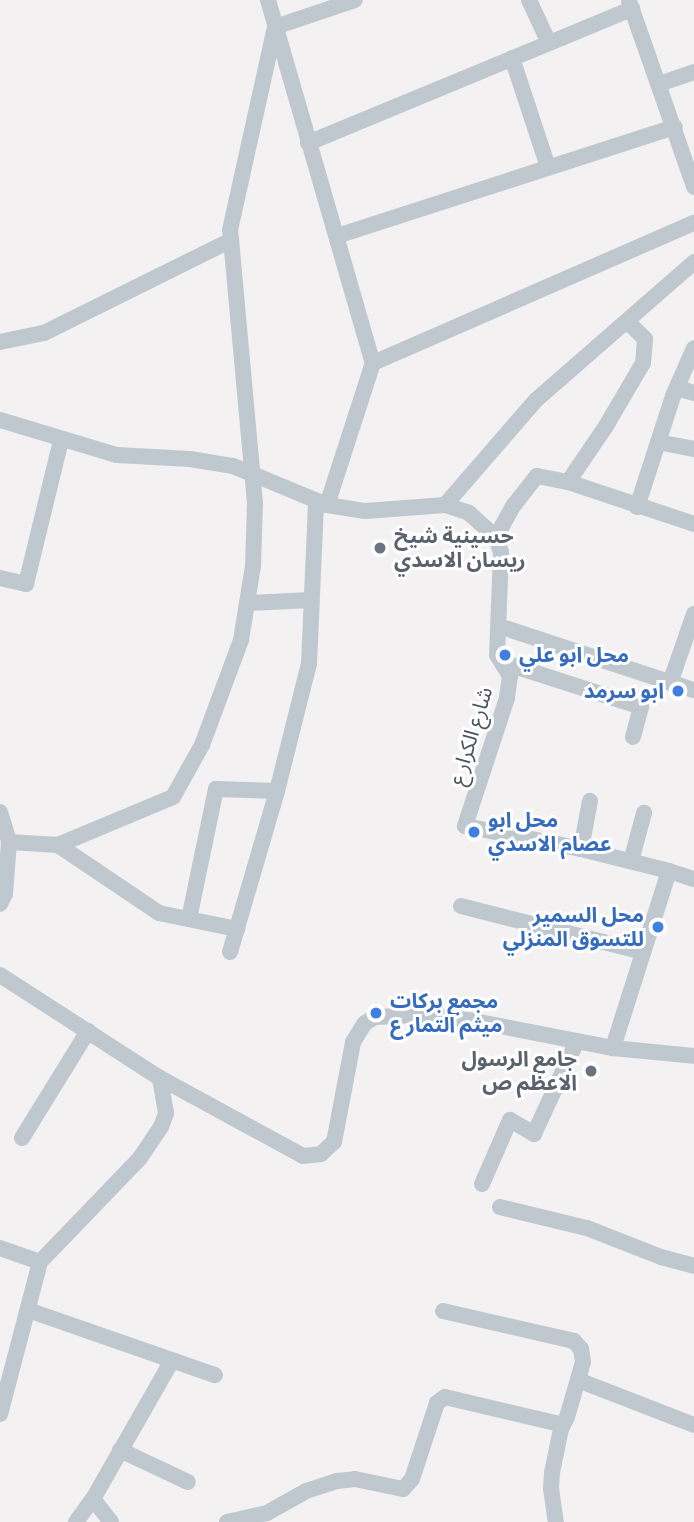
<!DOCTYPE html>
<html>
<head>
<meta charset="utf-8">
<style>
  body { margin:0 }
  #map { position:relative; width:694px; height:1522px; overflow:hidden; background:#f3f1f1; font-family:"Source Sans 3","Noto Sans Arabic",sans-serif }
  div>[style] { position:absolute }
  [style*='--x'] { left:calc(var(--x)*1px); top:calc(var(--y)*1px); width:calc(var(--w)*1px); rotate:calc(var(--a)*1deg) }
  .minor>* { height:16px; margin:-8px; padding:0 8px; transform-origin:8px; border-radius:8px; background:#c0c8cf }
  .dots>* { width:19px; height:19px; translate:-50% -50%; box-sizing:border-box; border:4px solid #fff; border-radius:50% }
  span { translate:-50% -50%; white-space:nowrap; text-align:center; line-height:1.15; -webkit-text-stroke:6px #fff; paint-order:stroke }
  .worship-label { font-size:21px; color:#5b616d; font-weight:700 }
  .left { translate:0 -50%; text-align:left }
  .right { translate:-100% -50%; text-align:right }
  .shop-label { font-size:21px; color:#366cbe; font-weight:700 }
  .street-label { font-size:21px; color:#4a535e }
</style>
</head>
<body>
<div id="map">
  <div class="minor">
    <div style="--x:268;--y:0;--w:378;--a:73.9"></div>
    <div style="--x:529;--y:0;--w:47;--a:65.1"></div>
    <div style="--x:629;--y:1;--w:197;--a:70.7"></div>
    <div style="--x:512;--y:58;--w:115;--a:71.7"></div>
    <div style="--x:659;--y:84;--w:37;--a:-19"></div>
    <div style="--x:308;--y:143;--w:351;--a:-22.5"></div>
    <div style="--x:337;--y:236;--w:355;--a:-17.9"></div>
    <div style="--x:0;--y:342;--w:45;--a:-11.6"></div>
    <div style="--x:44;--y:333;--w:209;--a:-26.4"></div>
    <div style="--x:677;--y:388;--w:18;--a:16"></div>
    <div style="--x:0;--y:420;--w:122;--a:16.7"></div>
    <div style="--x:117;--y:455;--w:73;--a:3.1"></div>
    <div style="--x:190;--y:459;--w:44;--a:9.2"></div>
    <div style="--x:233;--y:466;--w:102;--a:22.5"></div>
    <div style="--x:327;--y:505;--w:39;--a:9"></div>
    <div style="--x:366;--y:511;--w:79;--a:-4.3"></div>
    <div style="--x:445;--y:505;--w:25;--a:18"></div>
    <div style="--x:469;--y:513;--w:36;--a:42"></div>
    <div style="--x:496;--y:537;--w:16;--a:72"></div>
    <div style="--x:501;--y:552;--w:103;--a:92.2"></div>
    <div style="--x:497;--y:655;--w:25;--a:58"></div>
    <div style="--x:510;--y:676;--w:22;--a:98"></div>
    <div style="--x:507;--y:698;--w:135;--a:108.2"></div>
    <div style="--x:465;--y:826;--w:118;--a:11.2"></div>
    <div style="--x:581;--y:849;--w:91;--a:14"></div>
    <div style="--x:669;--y:871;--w:186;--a:107.6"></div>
    <div style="--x:658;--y:442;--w:37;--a:11"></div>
    <div style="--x:568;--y:482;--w:68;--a:-55.8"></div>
    <div style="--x:606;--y:426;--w:73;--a:-59.6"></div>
    <div style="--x:643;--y:363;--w:24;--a:-85"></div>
    <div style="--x:645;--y:339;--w:25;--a:-135"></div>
    <div style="--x:327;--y:505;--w:149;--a:-72.1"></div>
    <div style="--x:373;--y:363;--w:350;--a:-23.6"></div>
    <div style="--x:445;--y:505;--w:139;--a:-49.1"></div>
    <div style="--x:536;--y:400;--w:210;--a:-41.1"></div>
    <div style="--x:637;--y:507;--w:117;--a:-72"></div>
    <div style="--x:673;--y:396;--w:52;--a:-66.4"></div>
    <div style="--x:496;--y:537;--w:37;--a:-61"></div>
    <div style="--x:514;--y:505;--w:37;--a:-52"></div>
    <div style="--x:537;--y:476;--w:32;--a:11"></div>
    <div style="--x:568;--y:482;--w:133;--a:18.4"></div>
    <div style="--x:0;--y:578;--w:27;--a:13"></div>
    <div style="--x:26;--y:584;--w:148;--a:-76.3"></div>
    <div style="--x:247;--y:603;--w:64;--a:-2.7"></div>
    <div style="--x:499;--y:626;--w:205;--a:18.2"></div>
    <div style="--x:505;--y:663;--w:143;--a:17.9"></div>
    <div style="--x:641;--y:707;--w:31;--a:105"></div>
    <div style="--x:670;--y:683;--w:73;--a:-70.8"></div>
    <div style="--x:0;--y:812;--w:31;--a:73"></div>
    <div style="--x:9;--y:842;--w:52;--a:94.4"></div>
    <div style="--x:5;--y:894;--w:11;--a:117"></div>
    <div style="--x:9;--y:842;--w:49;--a:3.5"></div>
    <div style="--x:58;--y:845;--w:125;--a:-22.7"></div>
    <div style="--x:173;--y:797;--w:60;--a:-60.9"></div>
    <div style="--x:202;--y:745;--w:112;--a:-69.6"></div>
    <div style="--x:241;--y:640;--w:75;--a:-80.8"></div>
    <div style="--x:253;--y:566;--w:63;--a:-88.2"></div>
    <div style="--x:255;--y:503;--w:274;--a:-95.2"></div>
    <div style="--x:230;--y:230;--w:208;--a:-77.5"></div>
    <div style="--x:275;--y:27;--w:84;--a:-18.6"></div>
    <div style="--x:58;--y:845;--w:122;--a:34"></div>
    <div style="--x:159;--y:913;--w:80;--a:11.6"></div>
    <div style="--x:581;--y:849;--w:49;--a:-79.4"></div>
    <div style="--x:631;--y:861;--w:50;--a:-74.8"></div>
    <div style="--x:669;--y:871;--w:26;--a:18"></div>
    <div style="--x:461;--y:906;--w:188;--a:14.2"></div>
    <div style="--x:189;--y:919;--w:133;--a:-78.3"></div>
    <div style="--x:216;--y:789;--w:61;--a:1.9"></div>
    <div style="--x:230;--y:952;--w:168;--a:-73.7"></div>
    <div style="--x:277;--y:791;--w:131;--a:-75.9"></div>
    <div style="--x:309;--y:664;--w:162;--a:-87.5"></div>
    <div style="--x:0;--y:975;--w:190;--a:32.8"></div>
    <div style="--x:160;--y:1078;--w:163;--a:28.6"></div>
    <div style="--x:303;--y:1156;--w:18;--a:-6"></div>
    <div style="--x:321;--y:1154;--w:18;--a:-43"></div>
    <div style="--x:334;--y:1142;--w:102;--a:-79.2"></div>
    <div style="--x:353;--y:1042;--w:22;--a:-58"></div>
    <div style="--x:365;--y:1023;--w:12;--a:-31"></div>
    <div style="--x:375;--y:1017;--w:46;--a:-2.5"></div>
    <div style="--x:421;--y:1015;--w:48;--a:5.9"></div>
    <div style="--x:469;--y:1020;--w:147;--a:11"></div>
    <div style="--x:613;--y:1048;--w:81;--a:5.6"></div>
    <div style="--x:22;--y:1138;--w:126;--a:-58.3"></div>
    <div style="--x:482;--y:1184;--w:70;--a:-66.4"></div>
    <div style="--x:510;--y:1120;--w:28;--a:30"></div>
    <div style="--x:534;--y:1134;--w:102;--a:-65.2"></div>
    <div style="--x:500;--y:1207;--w:89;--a:13.6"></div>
    <div style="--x:587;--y:1228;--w:79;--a:21.4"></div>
    <div style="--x:661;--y:1257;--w:34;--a:15"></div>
    <div style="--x:0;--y:1248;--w:42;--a:19.3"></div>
    <div style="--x:40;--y:1262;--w:157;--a:104.7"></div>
    <div style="--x:40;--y:1262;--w:144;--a:-46.1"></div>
    <div style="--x:140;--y:1158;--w:37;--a:-56"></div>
    <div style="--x:161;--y:1127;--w:15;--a:-70"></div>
    <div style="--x:166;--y:1113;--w:36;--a:-100"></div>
    <div style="--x:28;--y:1310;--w:198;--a:19.2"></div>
    <div style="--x:443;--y:1311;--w:134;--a:12.9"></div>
    <div style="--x:574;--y:1341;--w:11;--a:49"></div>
    <div style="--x:581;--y:1349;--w:13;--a:81"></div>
    <div style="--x:583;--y:1362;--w:57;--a:106.2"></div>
    <div style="--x:567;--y:1417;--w:13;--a:117"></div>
    <div style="--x:561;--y:1429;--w:45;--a:101.6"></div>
    <div style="--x:552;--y:1473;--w:15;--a:94"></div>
    <div style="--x:551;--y:1488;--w:34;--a:82"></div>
    <div style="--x:578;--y:1380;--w:124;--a:21.2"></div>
    <div style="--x:120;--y:1450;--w:75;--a:25.2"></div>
    <div style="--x:76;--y:1522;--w:29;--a:-54"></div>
    <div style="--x:111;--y:1522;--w:29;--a:-128"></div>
    <div style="--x:93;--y:1499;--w:158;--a:-60.3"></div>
    <div style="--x:227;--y:1522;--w:41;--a:-12.7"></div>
    <div style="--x:267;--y:1513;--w:45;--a:-29.4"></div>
    <div style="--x:306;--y:1491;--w:33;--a:-18"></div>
    <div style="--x:337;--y:1481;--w:18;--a:-6"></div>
    <div style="--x:355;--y:1479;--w:49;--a:11.8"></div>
    <div style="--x:403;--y:1489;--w:13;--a:-48"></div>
    <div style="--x:412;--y:1479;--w:80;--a:-71.8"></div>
    <div style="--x:437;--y:1403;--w:10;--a:-37"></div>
    <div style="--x:445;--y:1397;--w:121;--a:13.3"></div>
  </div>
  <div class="dots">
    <div style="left:380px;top:548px;background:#6b7280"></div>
    <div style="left:505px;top:655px;background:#3f7fe0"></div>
    <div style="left:678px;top:691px;background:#3f7fe0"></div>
    <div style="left:474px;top:832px;background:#3f7fe0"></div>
    <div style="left:658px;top:927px;background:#3f7fe0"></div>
    <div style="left:376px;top:1013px;background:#3f7fe0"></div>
    <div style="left:591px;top:1071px;background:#6b7280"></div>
  </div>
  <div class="worship-label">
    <span class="left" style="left:394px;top:548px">حسينية شيخ<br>ريسان الاسدي</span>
    <span class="right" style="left:577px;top:1071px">جامع الرسول<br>الاعظم ص</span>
  </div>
  <div class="shop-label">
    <span class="left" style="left:519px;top:655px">محل ابو علي</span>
    <span class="right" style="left:664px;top:691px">ابو سرمد</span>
    <span class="left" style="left:488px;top:832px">محل ابو<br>عصام الاسدي</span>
    <span class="right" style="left:644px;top:927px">محل السمير<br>للتسوق المنزلي</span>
    <span class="left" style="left:390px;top:1013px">مجمع بركات<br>ميثم التمار ع</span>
  </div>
  <div class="street-label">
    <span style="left:471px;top:736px;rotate:-73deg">شارع الكرار ع</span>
  </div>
</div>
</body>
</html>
